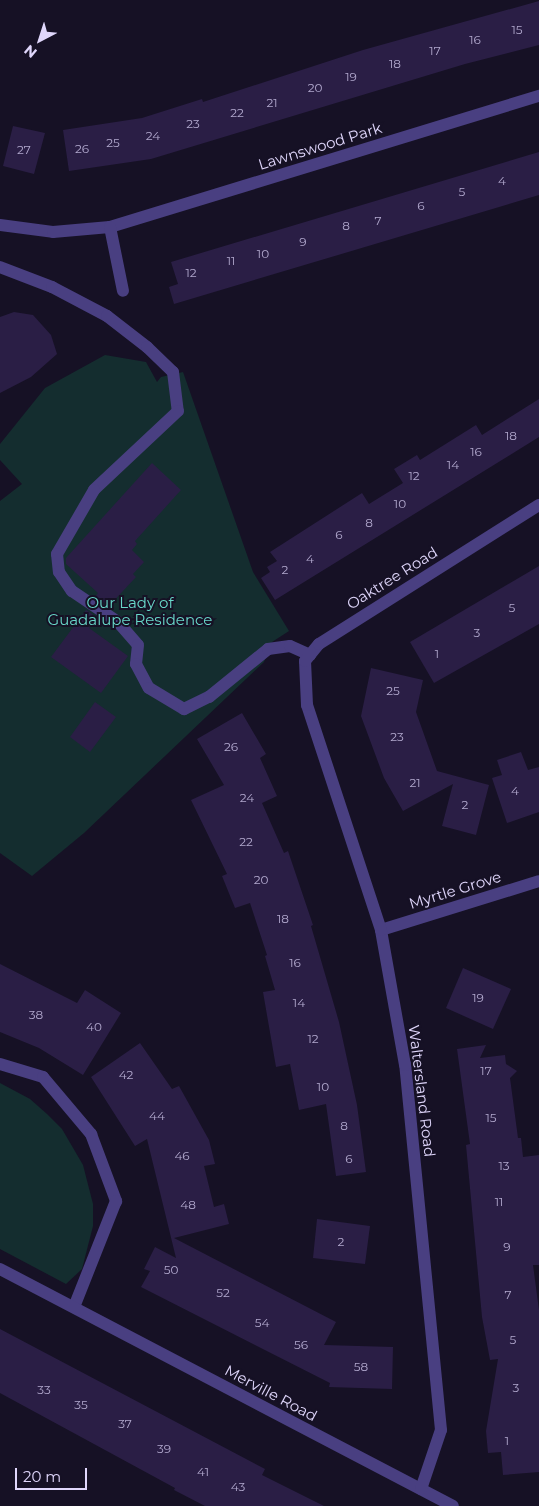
<!DOCTYPE html>
<html>
<head>
<meta charset="utf-8">
<style>
  body { margin:0 }
  #map { position:relative; width:539px; height:1506px; overflow:hidden; background:#161125; font-family:Montserrat,sans-serif }
  div>[style] { position:absolute }
  [style*='--x'] { left:calc(var(--x)*1px); top:calc(var(--y)*1px); width:calc(var(--w)*1px); rotate:calc(var(--a)*1deg) }
  .green>* { inset:0; background:#142d2f }
  .building>* { inset:0; background:#2a1e45 }
  .minor>* { height:12px; margin:-6px; padding:0 6px; transform-origin:6px; border-radius:6px; background:#493f81 }
  span { translate:-50% -50%; white-space:nowrap; text-align:center; line-height:1.15; -webkit-text-stroke:4px #161125; paint-order:stroke }
  .number-label { font-size:12px; color:#b2a9ce }
  .number-label span { -webkit-text-stroke-width:0 }
  .street-label { font-size:15px; color:#e0d7fc }
  .park-label { font-size:15px; color:#68d8c9 }
  .north { position:absolute; left:15px; top:15px; width:50px; height:50px; -webkit-text-stroke:4px #161125; paint-order:stroke; rotate:220deg; font-size:14px; font-weight:700; line-height:20px; text-align:center; color:#e0d7fc }
  .north::after { content:''; display:block; margin:auto; width:18px; height:22px; background:#e0d7fc; clip-path:polygon(50% 0,100% 100%,50% 72%,0 100%) }
  .scale { position:absolute; left:15px; top:1468px; width:72px; height:22px; box-sizing:border-box; border:2px solid #e0d7fc; border-top:0; padding-left:6px; font-size:15px; line-height:18px; white-space:nowrap; color:#e0d7fc; -webkit-text-stroke:4px #161125; paint-order:stroke }
</style>
</head>
<body>
<div id="map">
  <div class="green">
    <div style="clip-path:polygon(105px 355px,146px 362px,157px 382px,161px 377px,183px 372px,253px 572px,289px 631px,272px 642px,264px 662px,84px 833px,32px 876px,0 853px,0 501px,22px 484px,0 460px,0 444px,45px 388px)"></div>
    <div style="clip-path:polygon(0 1083px,30px 1099px,47px 1114px,62px 1129px,83px 1165px,93px 1204px,93px 1226px,82px 1269px,66px 1284px,0 1249px)"></div>
  </div>
  <div class="building">
    <div style="clip-path:polygon(539px 1px,539px 45px,465px 64px,151px 159px,69px 171px,63px 130px,142px 118px,202px 99px,203px 102px,363px 50px)"></div>
    <div style="clip-path:polygon(13px 126px,45px 133px,34px 174px,3px 166px)"></div>
    <div style="clip-path:polygon(539px 152px,539px 195px,174px 304px,169px 287px,178px 284px,171px 262px)"></div>
    <div style="clip-path:polygon(14px 312px,33px 315px,51px 335px,57px 354px,31px 377px,0 393px,0 317px)"></div>
    <div style="clip-path:polygon(539px 399px,539px 437px,275px 600px,261px 578px,270px 572px,267px 567px,277px 561px,270px 552px,362px 493px,369px 504px,403px 483px,394px 469px,417px 455px,420px 460px,476px 425px,482px 435px)"></div>
    <div style="clip-path:polygon(152px 463px,181px 490px,135px 541px,137px 544px,132px 550px,144px 562px,133px 574px,136px 577px,109px 606px,95px 597px,98px 593px,66px 564px,66px 558px)"></div>
    <div style="clip-path:polygon(539px 566px,539px 624px,434px 683px,410px 642px)"></div>
    <div style="clip-path:polygon(86px 610px,98px 618px,89px 628px,128px 656px,101px 693px,51px 657px)"></div>
    <div style="clip-path:polygon(371px 668px,423px 680px,416px 712px,437px 771px,489px 785px,476px 835px,442px 826px,453px 784px,403px 811px,384px 778px,361px 716px)"></div>
    <div style="clip-path:polygon(95px 702px,116px 717px,90px 752px,70px 737px)"></div>
    <div style="clip-path:polygon(242px 713px,266px 754px,260px 758px,277px 796px,262px 803px,284px 853px,288px 851px,313px 925px,311px 926px,339px 1022px,357px 1105px,366px 1172px,336px 1176px,326px 1104px,299px 1110px,290px 1064px,276px 1067px,263px 992px,275px 990px,265px 956px,267px 955px,250px 903px,235px 908px,222px 876px,227px 874px,191px 800px,224px 785px,197px 739px)"></div>
    <div style="clip-path:polygon(521px 752px,528px 770px,539px 767px,539px 812px,507px 823px,492px 778px,502px 775px,497px 760px)"></div>
    <div style="clip-path:polygon(0 964px,77px 1003px,85px 990px,121px 1013px,83px 1075px,39px 1048px,0 1032px)"></div>
    <div style="clip-path:polygon(463px 968px,511px 989px,493px 1029px,446px 1008px)"></div>
    <div style="clip-path:polygon(140px 1043px,172px 1089px,179px 1086px,209px 1140px,215px 1164px,204px 1166px,214px 1207px,224px 1204px,229px 1224px,174px 1238px,336px 1322px,324px 1345px,393px 1347px,392px 1389px,329px 1387px,330px 1383px,141px 1287px,150px 1271px,144px 1269px,155px 1247px,176px 1258px,147px 1139px,135px 1146px,91px 1077px)"></div>
    <div style="clip-path:polygon(486px 1045px,480px 1058px,505px 1055px,506px 1064px,517px 1071px,510px 1078px,518px 1138px,521px 1138px,523px 1157px,539px 1155px,539px 1265px,533px 1265px,539px 1310px,539px 1472px,503px 1475px,501px 1452px,488px 1453px,486px 1431px,498px 1359px,490px 1360px,482px 1317px,466px 1145px,470px 1144px,457px 1049px)"></div>
    <div style="clip-path:polygon(317px 1219px,370px 1226px,365px 1264px,313px 1258px)"></div>
    <div style="clip-path:polygon(0 1329px,265px 1469px,262px 1475px,324px 1506px,205px 1506px,174px 1490px,175px 1488px,0 1393px)"></div>
  </div>
  <div class="minor">
    <div style="--x:0;--y:225;--w:53;--a:7.5"></div>
    <div style="--x:53;--y:232;--w:57;--a:-5"></div>
    <div style="--x:110;--y:227;--w:449;--a:-17"></div>
    <div style="--x:110;--y:227;--w:65;--a:78.5"></div>
    <div style="--x:0;--y:267;--w:56;--a:21"></div>
    <div style="--x:52;--y:287;--w:62;--a:27.8"></div>
    <div style="--x:107;--y:316;--w:51;--a:37.8"></div>
    <div style="--x:147;--y:347;--w:36;--a:44"></div>
    <div style="--x:173;--y:372;--w:39;--a:83"></div>
    <div style="--x:178;--y:411;--w:115;--a:136.8"></div>
    <div style="--x:94;--y:490;--w:74;--a:120"></div>
    <div style="--x:57;--y:554;--w:18;--a:84"></div>
    <div style="--x:59;--y:572;--w:23;--a:56"></div>
    <div style="--x:72;--y:591;--w:55;--a:34"></div>
    <div style="--x:118;--y:622;--w:30;--a:49"></div>
    <div style="--x:138;--y:645;--w:19;--a:96"></div>
    <div style="--x:136;--y:664;--w:27;--a:62"></div>
    <div style="--x:149;--y:688;--w:41;--a:31"></div>
    <div style="--x:184;--y:709;--w:28;--a:-26"></div>
    <div style="--x:209;--y:697;--w:76;--a:-39.1"></div>
    <div style="--x:268;--y:649;--w:22;--a:-8"></div>
    <div style="--x:290;--y:646;--w:22;--a:24"></div>
    <div style="--x:381;--y:930;--w:165;--a:-17.2"></div>
    <div style="--x:0;--y:1064;--w:45;--a:16.8"></div>
    <div style="--x:43;--y:1077;--w:75;--a:49.9"></div>
    <div style="--x:91;--y:1134;--w:72;--a:69.5"></div>
    <div style="--x:116;--y:1201;--w:114;--a:111.6"></div>
    <div style="--x:0;--y:1269;--w:511;--a:27.62"></div>
    <div style="--x:421;--y:1489;--w:62;--a:-71.3"></div>
    <div style="--x:441;--y:1430;--w:367;--a:-95.6"></div>
    <div style="--x:405;--y:1065;--w:137;--a:-100.1"></div>
    <div style="--x:381;--y:930;--w:237;--a:-108.2"></div>
    <div style="--x:307;--y:705;--w:44;--a:-92.6"></div>
    <div style="--x:305;--y:661;--w:22;--a:-51"></div>
    <div style="--x:319;--y:644;--w:260;--a:-32.3"></div>
  </div>
  <div class="number-label">
    <span style="left:517px;top:30px">15</span>
    <span style="left:475px;top:40px">16</span>
    <span style="left:435px;top:51px">17</span>
    <span style="left:395px;top:64px">18</span>
    <span style="left:351px;top:77px">19</span>
    <span style="left:315px;top:88px">20</span>
    <span style="left:272px;top:103px">21</span>
    <span style="left:237px;top:113px">22</span>
    <span style="left:193px;top:124px">23</span>
    <span style="left:153px;top:136px">24</span>
    <span style="left:113px;top:143px">25</span>
    <span style="left:82px;top:149px">26</span>
    <span style="left:24px;top:150px">27</span>
    <span style="left:502px;top:181px">4</span>
    <span style="left:462px;top:192px">5</span>
    <span style="left:421px;top:206px">6</span>
    <span style="left:378px;top:221px">7</span>
    <span style="left:346px;top:226px">8</span>
    <span style="left:303px;top:242px">9</span>
    <span style="left:263px;top:254px">10</span>
    <span style="left:231px;top:261px">11</span>
    <span style="left:191px;top:273px">12</span>
    <span style="left:511px;top:436px">18</span>
    <span style="left:476px;top:452px">16</span>
    <span style="left:453px;top:465px">14</span>
    <span style="left:414px;top:476px">12</span>
    <span style="left:400px;top:504px">10</span>
    <span style="left:369px;top:523px">8</span>
    <span style="left:339px;top:535px">6</span>
    <span style="left:310px;top:559px">4</span>
    <span style="left:285px;top:570px">2</span>
    <span style="left:512px;top:608px">5</span>
    <span style="left:477px;top:633px">3</span>
    <span style="left:437px;top:654px">1</span>
    <span style="left:393px;top:691px">25</span>
    <span style="left:397px;top:737px">23</span>
    <span style="left:231px;top:747px">26</span>
    <span style="left:415px;top:783px">21</span>
    <span style="left:515px;top:791px">4</span>
    <span style="left:247px;top:798px">24</span>
    <span style="left:465px;top:805px">2</span>
    <span style="left:246px;top:842px">22</span>
    <span style="left:261px;top:880px">20</span>
    <span style="left:283px;top:919px">18</span>
    <span style="left:295px;top:963px">16</span>
    <span style="left:478px;top:998px">19</span>
    <span style="left:299px;top:1003px">14</span>
    <span style="left:36px;top:1015px">38</span>
    <span style="left:94px;top:1027px">40</span>
    <span style="left:313px;top:1039px">12</span>
    <span style="left:486px;top:1071px">17</span>
    <span style="left:126px;top:1075px">42</span>
    <span style="left:323px;top:1087px">10</span>
    <span style="left:157px;top:1116px">44</span>
    <span style="left:491px;top:1118px">15</span>
    <span style="left:344px;top:1126px">8</span>
    <span style="left:182px;top:1156px">46</span>
    <span style="left:349px;top:1159px">6</span>
    <span style="left:504px;top:1166px">13</span>
    <span style="left:499px;top:1202px">11</span>
    <span style="left:188px;top:1205px">48</span>
    <span style="left:341px;top:1242px">2</span>
    <span style="left:507px;top:1247px">9</span>
    <span style="left:171px;top:1270px">50</span>
    <span style="left:223px;top:1293px">52</span>
    <span style="left:508px;top:1295px">7</span>
    <span style="left:262px;top:1323px">54</span>
    <span style="left:513px;top:1340px">5</span>
    <span style="left:301px;top:1345px">56</span>
    <span style="left:361px;top:1367px">58</span>
    <span style="left:516px;top:1388px">3</span>
    <span style="left:44px;top:1390px">33</span>
    <span style="left:81px;top:1405px">35</span>
    <span style="left:125px;top:1424px">37</span>
    <span style="left:507px;top:1441px">1</span>
    <span style="left:164px;top:1449px">39</span>
    <span style="left:203px;top:1472px">41</span>
    <span style="left:238px;top:1487px">43</span>
  </div>
  <div class="street-label">
    <span style="left:320px;top:146px;rotate:-17deg">Lawnswood Park</span>
    <span style="left:392px;top:578px;rotate:-32deg">Oaktree Road</span>
    <span style="left:455px;top:890px;rotate:-17deg">Myrtle Grove</span>
    <span style="left:422px;top:1091px;rotate:83deg">Waltersland Road</span>
    <span style="left:271px;top:1393px;rotate:28deg">Merville Road</span>
  </div>
  <div class="park-label">
    <span style="left:130px;top:611px">Our Lady of<br>Guadalupe Residence</span>
  </div>
  <div class="north">N</div>
  <div class="scale">20 m</div>
</div>
</body>
</html>
